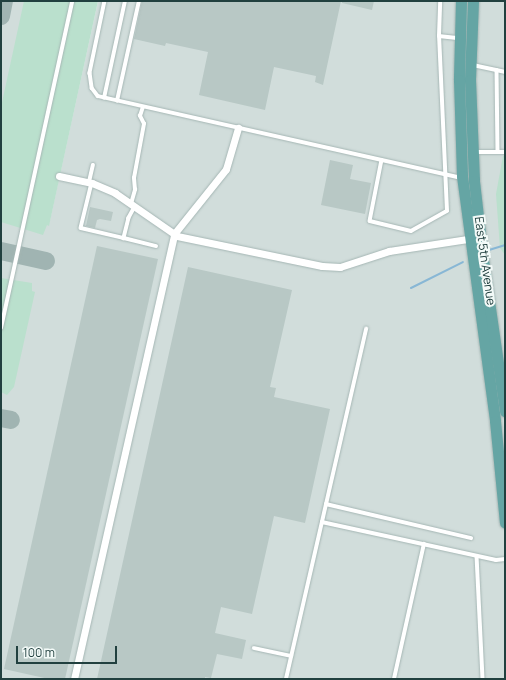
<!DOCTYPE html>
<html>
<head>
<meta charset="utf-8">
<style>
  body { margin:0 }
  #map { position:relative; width:506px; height:680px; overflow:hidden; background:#e3edeb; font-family:Manrope,sans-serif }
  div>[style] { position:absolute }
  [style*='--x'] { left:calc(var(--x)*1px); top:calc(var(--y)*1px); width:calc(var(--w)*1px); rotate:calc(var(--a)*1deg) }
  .built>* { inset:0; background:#d1dddb }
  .green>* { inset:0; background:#bae0cd }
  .stream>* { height:2px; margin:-1px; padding:0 1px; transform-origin:1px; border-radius:1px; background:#88b7d5 }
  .taxiway>* { height:18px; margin:-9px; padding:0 9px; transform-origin:9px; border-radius:9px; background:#a0b4b2 }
  .building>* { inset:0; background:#b8c8c5 }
  .roads { filter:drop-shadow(0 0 1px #a5b6b4) drop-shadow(0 0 1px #a5b6b4) }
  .lane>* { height:3.5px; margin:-1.75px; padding:0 1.75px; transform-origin:1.75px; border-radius:1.75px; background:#fff }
  .street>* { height:7px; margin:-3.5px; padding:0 3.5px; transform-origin:3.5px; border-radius:3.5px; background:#fff }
  .primary>* { height:11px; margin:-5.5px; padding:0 5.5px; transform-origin:5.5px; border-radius:5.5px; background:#65a5a4 }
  span { translate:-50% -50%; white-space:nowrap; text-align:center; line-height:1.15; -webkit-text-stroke:4px #f3faf8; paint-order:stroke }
  .street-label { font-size:12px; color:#21403f }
  .frame { position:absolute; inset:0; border:2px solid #21403f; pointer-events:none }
  .scale { position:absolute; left:16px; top:646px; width:101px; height:18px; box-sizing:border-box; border:2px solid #21403f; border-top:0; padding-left:5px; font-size:12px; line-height:14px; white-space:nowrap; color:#21403f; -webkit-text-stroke:3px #f3faf8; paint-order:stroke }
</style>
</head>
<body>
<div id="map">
  <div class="built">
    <div style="clip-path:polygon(1px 1px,83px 1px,49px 225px,98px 1px,505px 1px,505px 679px,1px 679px)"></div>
  </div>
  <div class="green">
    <div style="clip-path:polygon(24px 1px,98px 1px,49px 226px,47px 225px,43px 235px,1px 222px,1px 107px)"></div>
    <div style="clip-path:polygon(503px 156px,505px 156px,505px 255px,500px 248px,496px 194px)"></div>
    <div style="clip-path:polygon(1px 278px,32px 283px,32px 291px,35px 292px,14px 387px,7px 395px,1px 392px)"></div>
  </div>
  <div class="stream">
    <div style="--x:489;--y:250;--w:17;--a:-17"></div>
    <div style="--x:411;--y:288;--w:58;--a:-26.6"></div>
  </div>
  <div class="taxiway">
    <div style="--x:1;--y:16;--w:15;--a:-79"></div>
    <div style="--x:1;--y:251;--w:46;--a:12.5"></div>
    <div style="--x:1;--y:418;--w:10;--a:11"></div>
  </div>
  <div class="building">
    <div style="clip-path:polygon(142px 1px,341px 1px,323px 85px,315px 82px,316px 76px,274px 67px,265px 110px,199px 95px,208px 52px,166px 43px,165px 46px,134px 39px)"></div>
    <div style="clip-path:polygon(342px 1px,374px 1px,372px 10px,342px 3px)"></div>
    <div style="clip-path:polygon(330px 160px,353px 165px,350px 179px,371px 183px,365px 214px,321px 205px)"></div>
    <div style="clip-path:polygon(90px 207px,113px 212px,111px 221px,100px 219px,97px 220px,95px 228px,86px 226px)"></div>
    <div style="clip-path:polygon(97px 246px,158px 259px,65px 679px,49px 679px,4px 669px)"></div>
    <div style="clip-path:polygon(188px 267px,292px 290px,270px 387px,276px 388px,274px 397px,330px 409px,305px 523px,274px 516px,252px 614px,221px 607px,215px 633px,246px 640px,242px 659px,217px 654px,211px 678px,205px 677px,205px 679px,97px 679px)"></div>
  </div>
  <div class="roads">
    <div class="lane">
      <div style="--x:105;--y:1;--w:74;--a:101.8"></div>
      <div style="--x:90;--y:73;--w:15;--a:82"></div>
      <div style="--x:92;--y:88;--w:10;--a:53"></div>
      <div style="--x:98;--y:96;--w:372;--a:12.7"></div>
      <div style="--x:439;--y:36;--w:20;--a:6"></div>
      <div style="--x:473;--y:65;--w:33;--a:12"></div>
      <div style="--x:497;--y:70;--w:82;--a:89.3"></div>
      <div style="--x:104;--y:98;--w:99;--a:-77.8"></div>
      <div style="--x:117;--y:101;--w:102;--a:-77.6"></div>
      <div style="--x:475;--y:152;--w:30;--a:0"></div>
      <div style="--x:382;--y:160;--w:62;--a:101.1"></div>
      <div style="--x:370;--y:221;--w:42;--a:13.7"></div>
      <div style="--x:411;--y:231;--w:41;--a:-29.1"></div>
      <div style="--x:447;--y:211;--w:175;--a:-92.6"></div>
      <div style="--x:439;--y:36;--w:35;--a:-88"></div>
      <div style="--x:89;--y:182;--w:17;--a:-77"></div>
      <div style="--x:92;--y:183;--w:46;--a:103.7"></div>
      <div style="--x:81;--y:228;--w:44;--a:13.1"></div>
      <div style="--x:131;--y:204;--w:15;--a:-74"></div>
      <div style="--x:135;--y:190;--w:12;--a:-95"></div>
      <div style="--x:134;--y:178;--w:55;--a:-79.5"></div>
      <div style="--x:144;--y:124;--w:9;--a:-117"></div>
      <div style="--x:140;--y:116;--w:9;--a:-72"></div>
      <div style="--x:135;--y:207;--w:13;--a:119"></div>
      <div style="--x:129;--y:218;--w:21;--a:104"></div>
      <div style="--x:124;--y:238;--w:33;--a:14"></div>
      <div style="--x:1;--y:328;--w:335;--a:-77.7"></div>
      <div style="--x:326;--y:504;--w:149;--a:13.2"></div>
      <div style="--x:322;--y:522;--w:178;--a:12.3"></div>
      <div style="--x:496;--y:560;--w:9;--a:-6"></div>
      <div style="--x:477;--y:556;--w:123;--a:87.2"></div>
      <div style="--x:254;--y:648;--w:38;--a:12"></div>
      <div style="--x:286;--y:679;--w:359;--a:-77.1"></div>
      <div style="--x:394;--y:679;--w:138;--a:-77.5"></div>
    </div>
    <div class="street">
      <div style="--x:59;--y:176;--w:34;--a:12"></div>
      <div style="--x:92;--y:183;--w:25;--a:23"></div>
      <div style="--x:115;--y:193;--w:75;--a:34.7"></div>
      <div style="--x:177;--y:236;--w:148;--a:11.7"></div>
      <div style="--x:322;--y:266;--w:18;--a:3"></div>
      <div style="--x:340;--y:267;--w:52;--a:-18.1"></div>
      <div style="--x:389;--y:251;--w:86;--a:-8.7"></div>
      <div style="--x:74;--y:679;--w:456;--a:-77.3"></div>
      <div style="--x:174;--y:234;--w:83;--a:-51.3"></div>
      <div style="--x:226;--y:169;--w:43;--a:-73.7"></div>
    </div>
    <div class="primary">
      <div style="--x:461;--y:1;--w:79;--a:91.5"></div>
      <div style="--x:459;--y:80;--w:96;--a:88.2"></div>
      <div style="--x:462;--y:176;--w:247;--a:82.3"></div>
      <div style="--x:495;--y:421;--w:102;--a:84.4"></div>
      <div style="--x:473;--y:1;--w:79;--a:92.2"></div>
      <div style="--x:470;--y:80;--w:101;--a:87.7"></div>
      <div style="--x:474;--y:181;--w:80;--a:83.5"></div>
      <div style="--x:483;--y:260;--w:153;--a:81.7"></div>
    </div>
  </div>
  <div class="street-label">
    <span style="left:485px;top:261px;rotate:82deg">East 5th Avenue</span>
  </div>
  <div class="frame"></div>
  <div class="scale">100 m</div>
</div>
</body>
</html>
